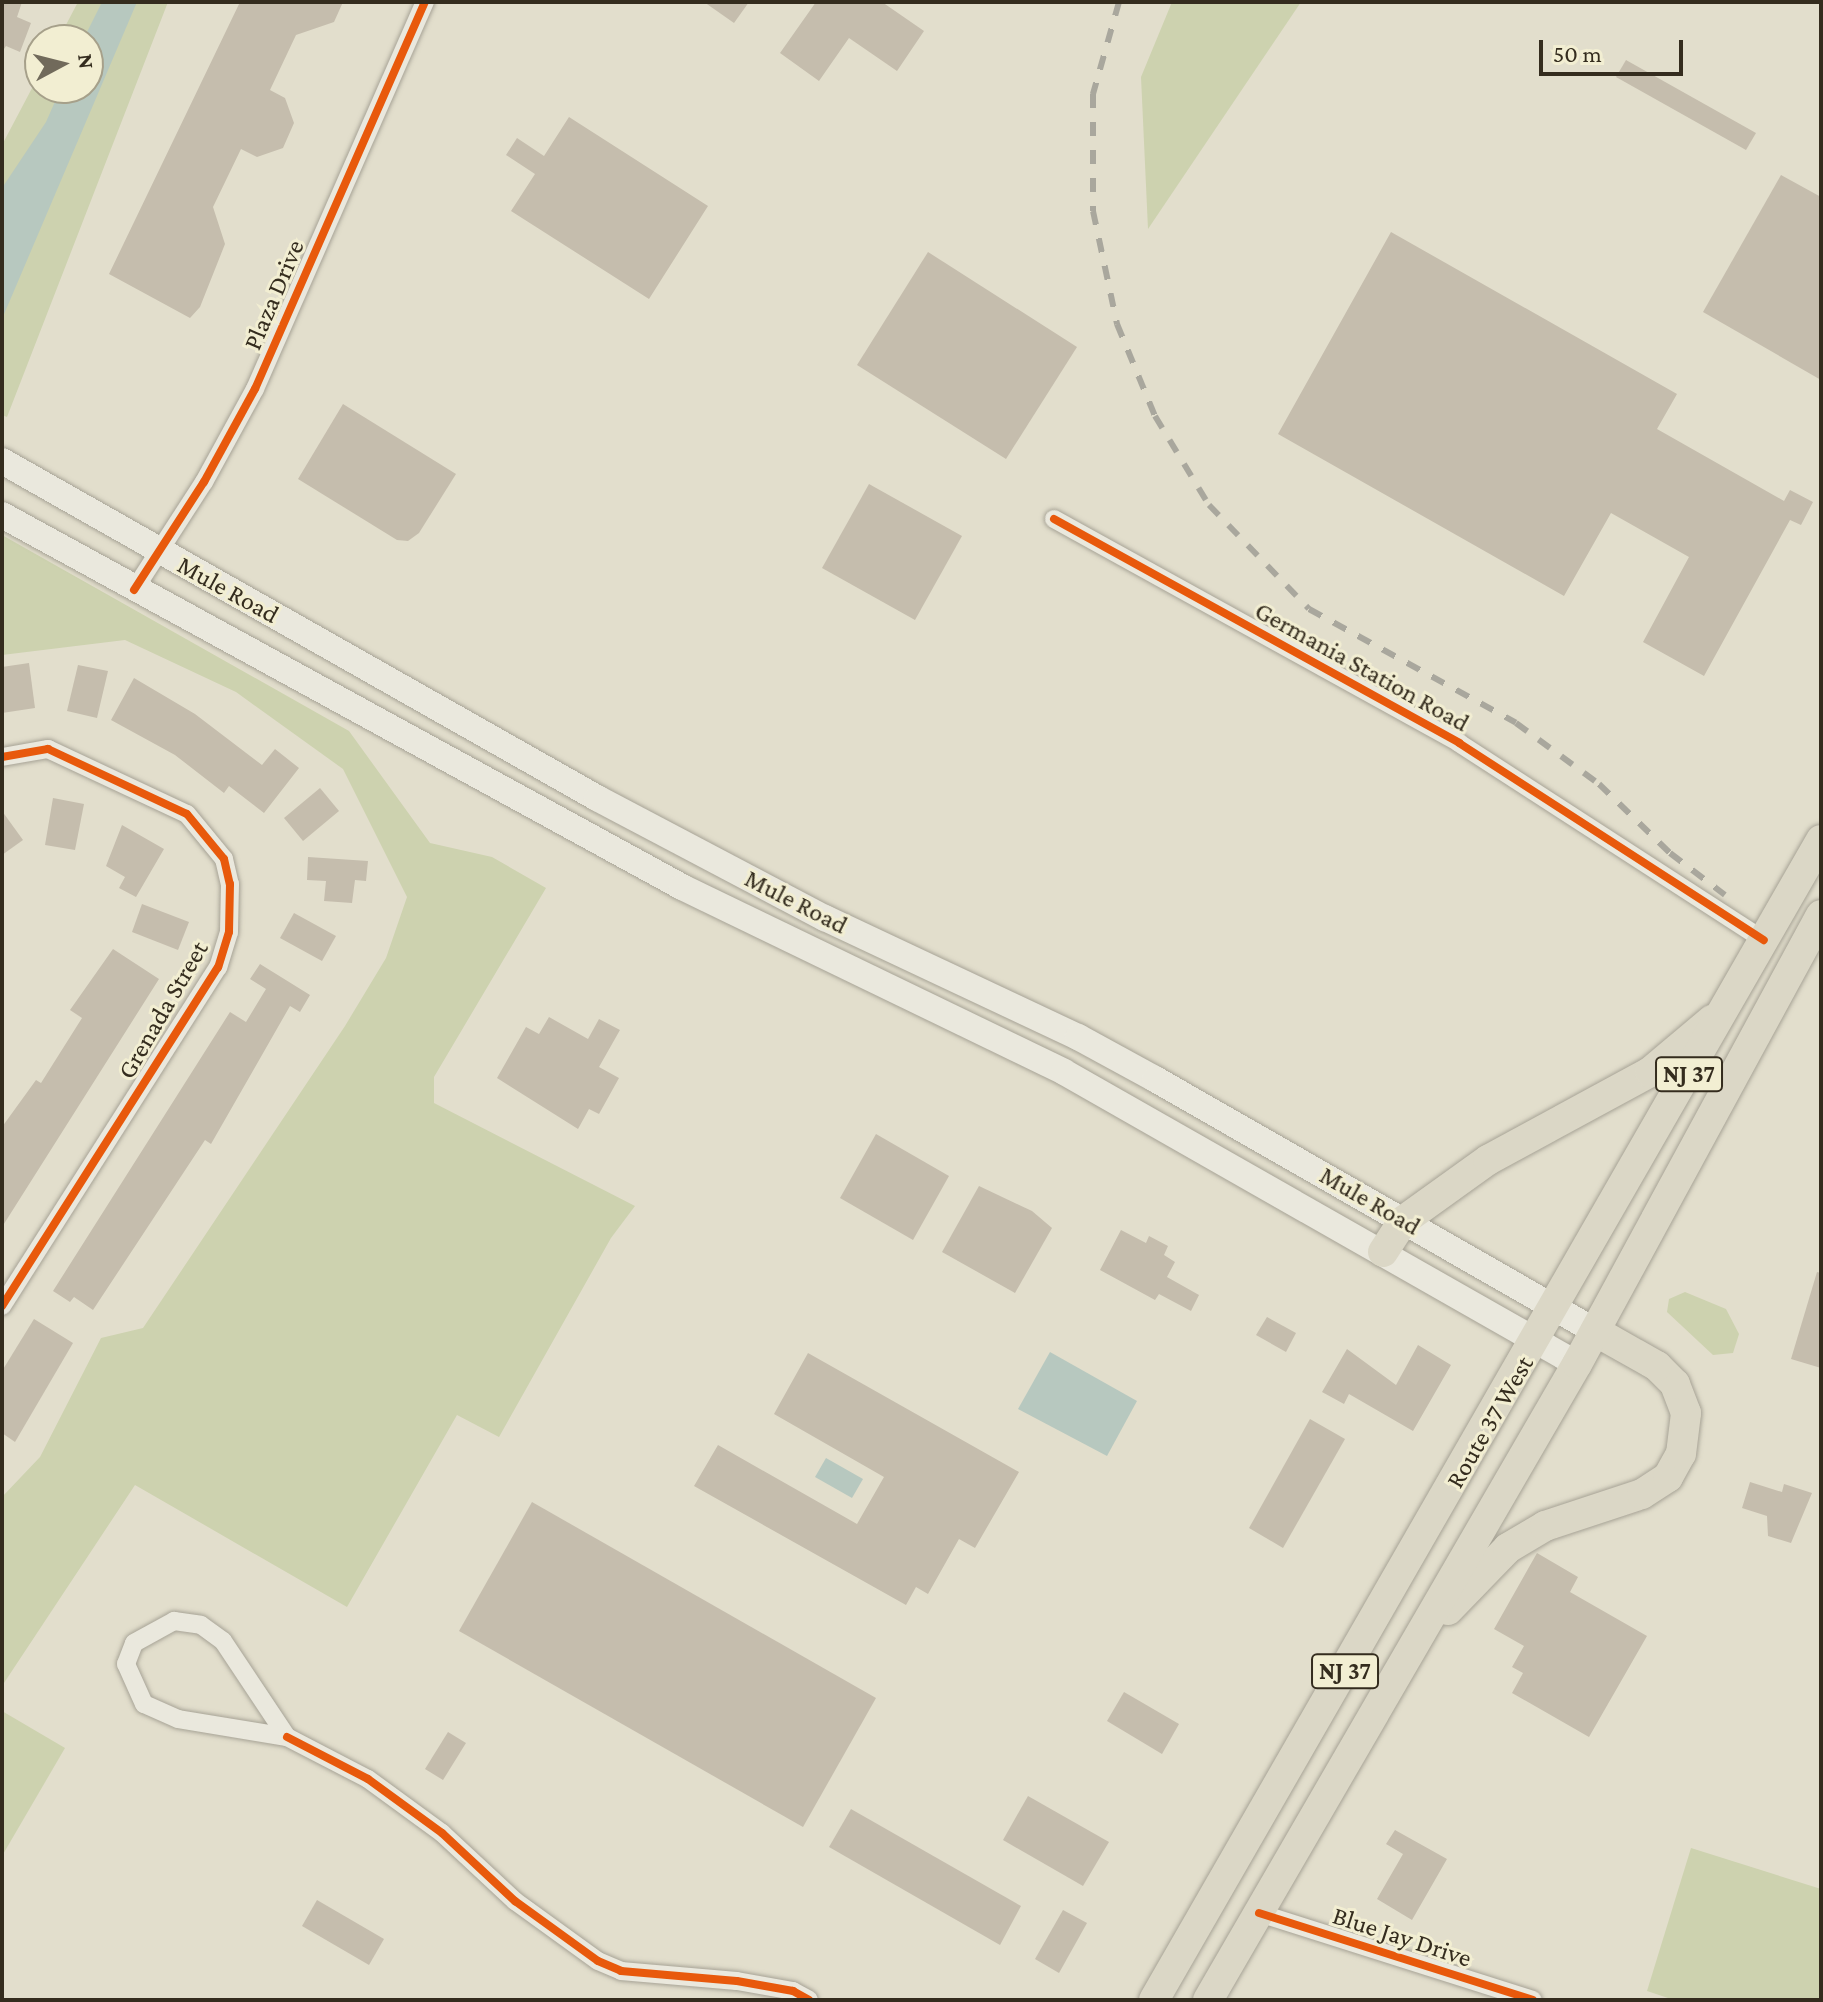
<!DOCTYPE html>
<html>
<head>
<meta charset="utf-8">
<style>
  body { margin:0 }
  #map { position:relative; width:1823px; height:2002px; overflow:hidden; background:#e2decc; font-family:"Crimson Pro",serif }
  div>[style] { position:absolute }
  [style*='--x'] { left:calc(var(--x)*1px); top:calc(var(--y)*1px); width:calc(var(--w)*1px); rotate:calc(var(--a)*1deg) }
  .green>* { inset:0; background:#cdd2af }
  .water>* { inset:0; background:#b7c8bf }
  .building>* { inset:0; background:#c5bdad }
  .roads { filter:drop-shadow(0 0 2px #a7a396) drop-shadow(0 0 2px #a7a396) }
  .minor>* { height:18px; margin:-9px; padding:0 9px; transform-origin:9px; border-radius:9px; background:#eae8dd }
  .secondary>* { height:26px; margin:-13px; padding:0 13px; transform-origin:13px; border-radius:13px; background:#eae8dd }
  .trunk>* { height:30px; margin:-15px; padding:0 15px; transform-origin:15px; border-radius:15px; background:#dbd7c6 }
  .rail>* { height:6px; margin-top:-3px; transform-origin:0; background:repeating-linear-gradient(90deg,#a9a79d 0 14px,transparent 0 28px) }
  .cycleway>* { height:8px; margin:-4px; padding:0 4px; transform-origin:4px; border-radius:4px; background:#e8590c }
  span { translate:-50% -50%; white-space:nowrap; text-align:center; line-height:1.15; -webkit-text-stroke:6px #f2eed2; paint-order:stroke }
  .shield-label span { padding:2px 6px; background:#f2eed2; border:2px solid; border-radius:6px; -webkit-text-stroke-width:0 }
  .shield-label { font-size:24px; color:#342c1e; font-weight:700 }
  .street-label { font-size:26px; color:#342c1e }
  .frame { position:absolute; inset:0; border:4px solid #342c1e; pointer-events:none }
  .north { position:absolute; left:24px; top:24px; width:80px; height:80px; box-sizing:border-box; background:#f2eed2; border:2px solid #a6a08a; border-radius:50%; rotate:83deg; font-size:22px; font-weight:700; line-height:32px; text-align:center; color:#342c1e }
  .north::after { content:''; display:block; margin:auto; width:28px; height:36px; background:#716a5b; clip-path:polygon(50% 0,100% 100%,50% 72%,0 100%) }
  .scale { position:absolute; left:1539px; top:40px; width:144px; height:36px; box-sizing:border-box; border:4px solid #342c1e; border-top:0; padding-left:10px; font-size:24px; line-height:28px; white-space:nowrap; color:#342c1e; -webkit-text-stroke:6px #f2eed2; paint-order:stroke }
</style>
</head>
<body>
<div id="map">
  <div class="green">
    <div style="clip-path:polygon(78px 2px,168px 2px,7px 417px,2px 415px,2px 145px,40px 73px,40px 88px,88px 88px,88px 40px,58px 40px)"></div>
    <div style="clip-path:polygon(1172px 2px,1301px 2px,1148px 229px,1141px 77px)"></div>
    <div style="clip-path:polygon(2px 535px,349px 731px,430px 843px,492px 857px,546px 888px,434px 1077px,434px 1103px,635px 1206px,611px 1238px,499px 1437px,457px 1415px,347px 1607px,135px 1485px,2px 1686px,2px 1497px,40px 1457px,101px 1338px,143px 1328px,345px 1026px,386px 958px,407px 897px,343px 769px,236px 692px,125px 640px,2px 655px)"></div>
    <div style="clip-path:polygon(1685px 1292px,1726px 1309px,1739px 1334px,1733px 1353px,1713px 1355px,1667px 1312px,1669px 1299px)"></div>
    <div style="clip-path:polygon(2px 1711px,65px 1748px,2px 1856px)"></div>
    <div style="clip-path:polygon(1691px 1848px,1821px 1889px,1821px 2000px,1674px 2000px,1647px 1991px)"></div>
  </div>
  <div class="water">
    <div style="clip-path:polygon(102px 2px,137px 2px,2px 319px,2px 188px,46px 122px,61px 88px,88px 88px,88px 40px,83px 40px)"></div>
    <div style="clip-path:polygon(1050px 1352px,1137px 1401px,1107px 1456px,1018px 1409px)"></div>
    <div style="clip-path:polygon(826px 1458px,863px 1479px,852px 1498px,815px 1477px)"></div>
  </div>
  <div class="building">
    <div style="clip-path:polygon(2px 2px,22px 2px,17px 17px,31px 23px,20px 52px,6px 46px,2px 52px)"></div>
    <div style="clip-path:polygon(240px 2px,343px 2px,334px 22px,296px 35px,270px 90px,285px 98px,294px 123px,283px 148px,257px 157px,241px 149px,213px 207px,225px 244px,200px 307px,190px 318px,109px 274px)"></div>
    <div style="clip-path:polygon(704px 2px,749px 2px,734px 23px)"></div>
    <div style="clip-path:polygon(816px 2px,882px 2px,924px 31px,897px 71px,849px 38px,819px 81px,780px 53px)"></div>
    <div style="clip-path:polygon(1626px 60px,1756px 133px,1746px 150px,1616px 77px)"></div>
    <div style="clip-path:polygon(569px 117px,708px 206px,649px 299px,511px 211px,535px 174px,506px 155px,517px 138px,544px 156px)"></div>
    <div style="clip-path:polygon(1781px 175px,1821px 197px,1821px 380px,1703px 312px)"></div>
    <div style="clip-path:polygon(1391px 232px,1677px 394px,1657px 429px,1784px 501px,1790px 490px,1813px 502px,1801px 525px,1790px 520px,1704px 676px,1643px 642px,1689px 557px,1611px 513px,1564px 596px,1278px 434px)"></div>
    <div style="clip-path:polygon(928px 252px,1077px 347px,1006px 459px,857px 365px)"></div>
    <div style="clip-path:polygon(343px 404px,456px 474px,419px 533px,408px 541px,397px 540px,298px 479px)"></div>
    <div style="clip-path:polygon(869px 484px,962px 536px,915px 620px,822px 568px)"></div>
    <div style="clip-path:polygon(29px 663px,35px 708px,2px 713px,2px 667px)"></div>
    <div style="clip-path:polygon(78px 665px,108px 671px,97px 718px,67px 711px)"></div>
    <div style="clip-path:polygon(134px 678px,195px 714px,262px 765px,275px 749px,299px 768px,264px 813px,229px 786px,224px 793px,175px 755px,111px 720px)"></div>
    <div style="clip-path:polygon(320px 788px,339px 811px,303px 841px,284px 818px)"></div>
    <div style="clip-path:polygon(53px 798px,84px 804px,75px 850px,45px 845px)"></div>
    <div style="clip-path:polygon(2px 811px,23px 840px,2px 855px)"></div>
    <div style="clip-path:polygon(122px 825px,164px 849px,136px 897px,119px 888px,125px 877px,106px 866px)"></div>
    <div style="clip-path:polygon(308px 857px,368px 861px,366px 881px,355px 880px,352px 903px,324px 901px,326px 881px,307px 880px)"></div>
    <div style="clip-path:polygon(142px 904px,189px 922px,178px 950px,132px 932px)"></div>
    <div style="clip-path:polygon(294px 913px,336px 936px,322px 961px,280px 938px)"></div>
    <div style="clip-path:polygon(113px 949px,159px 979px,2px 1227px,2px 1127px,36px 1080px,41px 1083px,82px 1018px,70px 1010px)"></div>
    <div style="clip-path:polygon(260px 964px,310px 995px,300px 1012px,290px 1006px,211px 1144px,205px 1140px,93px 1310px,74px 1297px,70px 1302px,53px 1291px,230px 1012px,246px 1022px,266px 989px,250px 979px)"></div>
    <div style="clip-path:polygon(549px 1017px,588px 1039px,599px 1019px,620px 1030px,599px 1067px,619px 1078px,599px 1114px,589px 1109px,578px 1129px,497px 1078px,526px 1027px,539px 1034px)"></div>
    <div style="clip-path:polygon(876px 1134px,949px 1176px,913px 1240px,840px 1198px)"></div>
    <div style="clip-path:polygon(979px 1186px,1032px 1211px,1052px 1228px,1015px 1293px,942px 1252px)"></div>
    <div style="clip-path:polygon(1121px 1230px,1146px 1243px,1149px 1236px,1168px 1246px,1164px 1255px,1175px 1262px,1167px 1277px,1199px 1295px,1191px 1311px,1159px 1294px,1155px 1300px,1100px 1270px)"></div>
    <div style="clip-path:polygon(1817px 1272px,1821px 1273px,1821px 1368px,1791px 1359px)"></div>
    <div style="clip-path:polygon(1267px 1317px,1296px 1333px,1286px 1352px,1256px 1335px)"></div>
    <div style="clip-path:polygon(34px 1319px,73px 1343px,15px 1442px,2px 1433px,2px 1371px)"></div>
    <div style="clip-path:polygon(1418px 1345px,1451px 1365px,1413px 1431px,1349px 1394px,1344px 1404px,1322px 1392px,1347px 1349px,1396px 1385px)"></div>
    <div style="clip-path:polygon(808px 1353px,1019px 1472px,975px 1548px,959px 1539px,928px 1594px,916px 1587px,906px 1605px,694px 1486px,718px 1445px,857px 1524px,884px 1477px,774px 1414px)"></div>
    <div style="clip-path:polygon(1310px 1419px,1345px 1439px,1283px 1548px,1249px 1528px)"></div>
    <div style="clip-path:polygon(1750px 1482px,1782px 1492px,1784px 1484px,1812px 1493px,1791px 1543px,1768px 1536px,1767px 1516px,1742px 1508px)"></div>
    <div style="clip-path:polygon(532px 1502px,876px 1698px,803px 1827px,459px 1631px)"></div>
    <div style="clip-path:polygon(1537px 1553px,1578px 1577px,1570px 1592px,1647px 1636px,1589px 1737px,1512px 1693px,1523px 1673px,1512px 1667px,1524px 1646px,1494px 1629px)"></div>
    <div style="clip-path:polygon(1124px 1692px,1179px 1724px,1162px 1754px,1107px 1721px)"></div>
    <div style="clip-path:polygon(448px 1732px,466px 1743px,443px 1780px,425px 1769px)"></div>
    <div style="clip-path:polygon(1028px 1796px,1109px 1842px,1083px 1886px,1003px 1840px)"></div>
    <div style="clip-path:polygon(851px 1809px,1021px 1906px,1000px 1945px,829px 1847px)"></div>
    <div style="clip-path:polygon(1395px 1830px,1447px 1859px,1412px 1920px,1377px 1899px,1403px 1854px,1386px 1844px)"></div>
    <div style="clip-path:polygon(317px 1900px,384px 1939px,369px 1965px,302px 1926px)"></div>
    <div style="clip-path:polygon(1063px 1910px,1087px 1923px,1059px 1973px,1035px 1959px)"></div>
  </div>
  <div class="roads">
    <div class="minor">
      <div style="--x:1054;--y:519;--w:463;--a:28.9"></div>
      <div style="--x:1459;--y:743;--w:363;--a:32.9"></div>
      <div style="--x:134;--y:590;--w:129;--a:-57.1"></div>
      <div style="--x:204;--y:482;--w:106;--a:-61.3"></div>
      <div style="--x:255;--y:389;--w:423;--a:-66.3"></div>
      <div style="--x:2;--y:757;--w:47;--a:-9.9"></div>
      <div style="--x:48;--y:749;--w:153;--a:25.1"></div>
      <div style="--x:187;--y:814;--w:58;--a:50.6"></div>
      <div style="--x:224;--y:859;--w:26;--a:77"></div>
      <div style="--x:230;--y:884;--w:48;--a:91.2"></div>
      <div style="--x:229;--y:932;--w:37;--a:107"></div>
      <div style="--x:218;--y:967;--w:402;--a:122.5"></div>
      <div style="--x:174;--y:1621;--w:27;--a:8"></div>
      <div style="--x:201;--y:1625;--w:27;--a:36"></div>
      <div style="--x:223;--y:1641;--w:115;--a:56.3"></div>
      <div style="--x:287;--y:1737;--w:110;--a:-170.6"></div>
      <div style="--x:178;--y:1719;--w:37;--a:-156"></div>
      <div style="--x:144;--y:1704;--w:44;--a:-114.2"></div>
      <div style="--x:126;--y:1664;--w:22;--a:-69"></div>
      <div style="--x:134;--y:1643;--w:46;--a:-28.8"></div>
      <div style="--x:287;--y:1737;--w:91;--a:27.4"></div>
      <div style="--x:368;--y:1779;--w:92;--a:36.1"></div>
      <div style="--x:442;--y:1833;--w:100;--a:43"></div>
      <div style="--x:515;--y:1901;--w:102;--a:35.9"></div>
      <div style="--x:598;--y:1961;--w:25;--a:23"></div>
      <div style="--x:621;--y:1971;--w:116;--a:4.9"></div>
      <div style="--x:737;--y:1981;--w:57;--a:10.1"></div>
      <div style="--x:793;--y:1991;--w:18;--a:29"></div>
      <div style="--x:1259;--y:1913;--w:287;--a:17.6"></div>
    </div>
    <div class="secondary">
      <div style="--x:2;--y:461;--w:684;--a:29.53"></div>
      <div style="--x:597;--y:798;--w:258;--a:27.8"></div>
      <div style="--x:825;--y:918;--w:280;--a:25.2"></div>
      <div style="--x:1078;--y:1037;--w:88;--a:28.6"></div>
      <div style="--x:1155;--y:1079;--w:507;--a:29.8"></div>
      <div style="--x:2;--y:515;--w:775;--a:28.68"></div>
      <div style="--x:682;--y:887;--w:424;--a:25.8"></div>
      <div style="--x:1064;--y:1072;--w:590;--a:29.65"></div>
    </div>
    <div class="trunk">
      <div style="--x:1383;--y:1252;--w:37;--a:-57"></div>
      <div style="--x:1403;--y:1221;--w:105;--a:-35.7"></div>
      <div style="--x:1488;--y:1160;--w:184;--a:-28.5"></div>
      <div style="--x:1650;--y:1072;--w:81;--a:-40"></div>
      <div style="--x:1448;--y:1610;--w:86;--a:-45.9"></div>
      <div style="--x:1508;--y:1548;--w:43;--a:-30.7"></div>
      <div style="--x:1545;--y:1526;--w:102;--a:-18.3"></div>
      <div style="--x:1642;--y:1494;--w:31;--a:-33"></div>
      <div style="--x:1668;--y:1477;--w:26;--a:-61"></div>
      <div style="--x:1681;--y:1454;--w:41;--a:-83"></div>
      <div style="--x:1686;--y:1413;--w:31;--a:-111"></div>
      <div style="--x:1675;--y:1384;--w:25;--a:-135"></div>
      <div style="--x:1657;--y:1366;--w:71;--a:-150.6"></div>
      <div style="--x:1154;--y:2000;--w:1338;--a:-60.1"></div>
      <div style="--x:1208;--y:2000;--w:735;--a:-59.88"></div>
      <div style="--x:1577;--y:1364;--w:511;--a:-61.48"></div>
    </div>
  </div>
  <div class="rail">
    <div style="--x:1119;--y:2;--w:96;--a:105.8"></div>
    <div style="--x:1093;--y:94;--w:117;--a:90"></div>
    <div style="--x:1093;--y:211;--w:116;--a:78"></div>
    <div style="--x:1117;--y:324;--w:100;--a:67.6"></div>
    <div style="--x:1155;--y:416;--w:104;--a:58.8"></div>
    <div style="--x:1209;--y:505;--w:144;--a:46.1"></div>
    <div style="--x:1309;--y:609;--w:236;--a:28.8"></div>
    <div style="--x:1516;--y:723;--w:103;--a:36.3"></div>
    <div style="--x:1599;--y:784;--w:99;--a:44.2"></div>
    <div style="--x:1670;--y:853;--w:69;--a:37.4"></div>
  </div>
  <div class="cycleway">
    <div style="--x:1054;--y:519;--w:463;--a:28.9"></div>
    <div style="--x:1459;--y:743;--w:363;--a:32.9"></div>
    <div style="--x:134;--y:590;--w:129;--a:-57.1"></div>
    <div style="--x:204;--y:482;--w:106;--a:-61.3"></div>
    <div style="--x:255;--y:389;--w:423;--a:-66.3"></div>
    <div style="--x:2;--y:757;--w:47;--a:-9.9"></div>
    <div style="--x:48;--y:749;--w:153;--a:25.1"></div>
    <div style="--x:187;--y:814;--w:58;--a:50.6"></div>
    <div style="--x:224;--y:859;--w:26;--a:77"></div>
    <div style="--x:230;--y:884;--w:48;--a:91.2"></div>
    <div style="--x:229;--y:932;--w:37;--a:107"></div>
    <div style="--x:218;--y:967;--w:402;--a:122.5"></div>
    <div style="--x:287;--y:1737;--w:91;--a:27.4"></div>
    <div style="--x:368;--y:1779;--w:92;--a:36.1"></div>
    <div style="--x:442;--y:1833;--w:100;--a:43"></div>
    <div style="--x:515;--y:1901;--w:102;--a:35.9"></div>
    <div style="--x:598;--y:1961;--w:25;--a:23"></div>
    <div style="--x:621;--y:1971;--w:116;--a:4.9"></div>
    <div style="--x:737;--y:1981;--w:57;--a:10.1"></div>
    <div style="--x:793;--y:1991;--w:18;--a:29"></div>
    <div style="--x:1259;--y:1913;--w:287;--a:17.6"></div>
  </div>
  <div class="shield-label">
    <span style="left:1689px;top:1074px">NJ 37</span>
    <span style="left:1345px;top:1671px">NJ 37</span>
  </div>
  <div class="street-label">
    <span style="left:274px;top:295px;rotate:-67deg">Plaza Drive</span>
    <span style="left:228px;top:590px;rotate:29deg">Mule Road</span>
    <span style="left:1362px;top:667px;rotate:29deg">Germania Station Road</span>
    <span style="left:796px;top:902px;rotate:27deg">Mule Road</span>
    <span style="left:163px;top:1010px;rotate:-60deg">Grenada Street</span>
    <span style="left:1370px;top:1201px;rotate:30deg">Mule Road</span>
    <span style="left:1490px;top:1422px;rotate:-60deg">Route 37 West</span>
    <span style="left:1402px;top:1937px;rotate:18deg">Blue Jay Drive</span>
  </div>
  <div class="frame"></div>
  <div class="north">N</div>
  <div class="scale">50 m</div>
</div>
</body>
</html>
